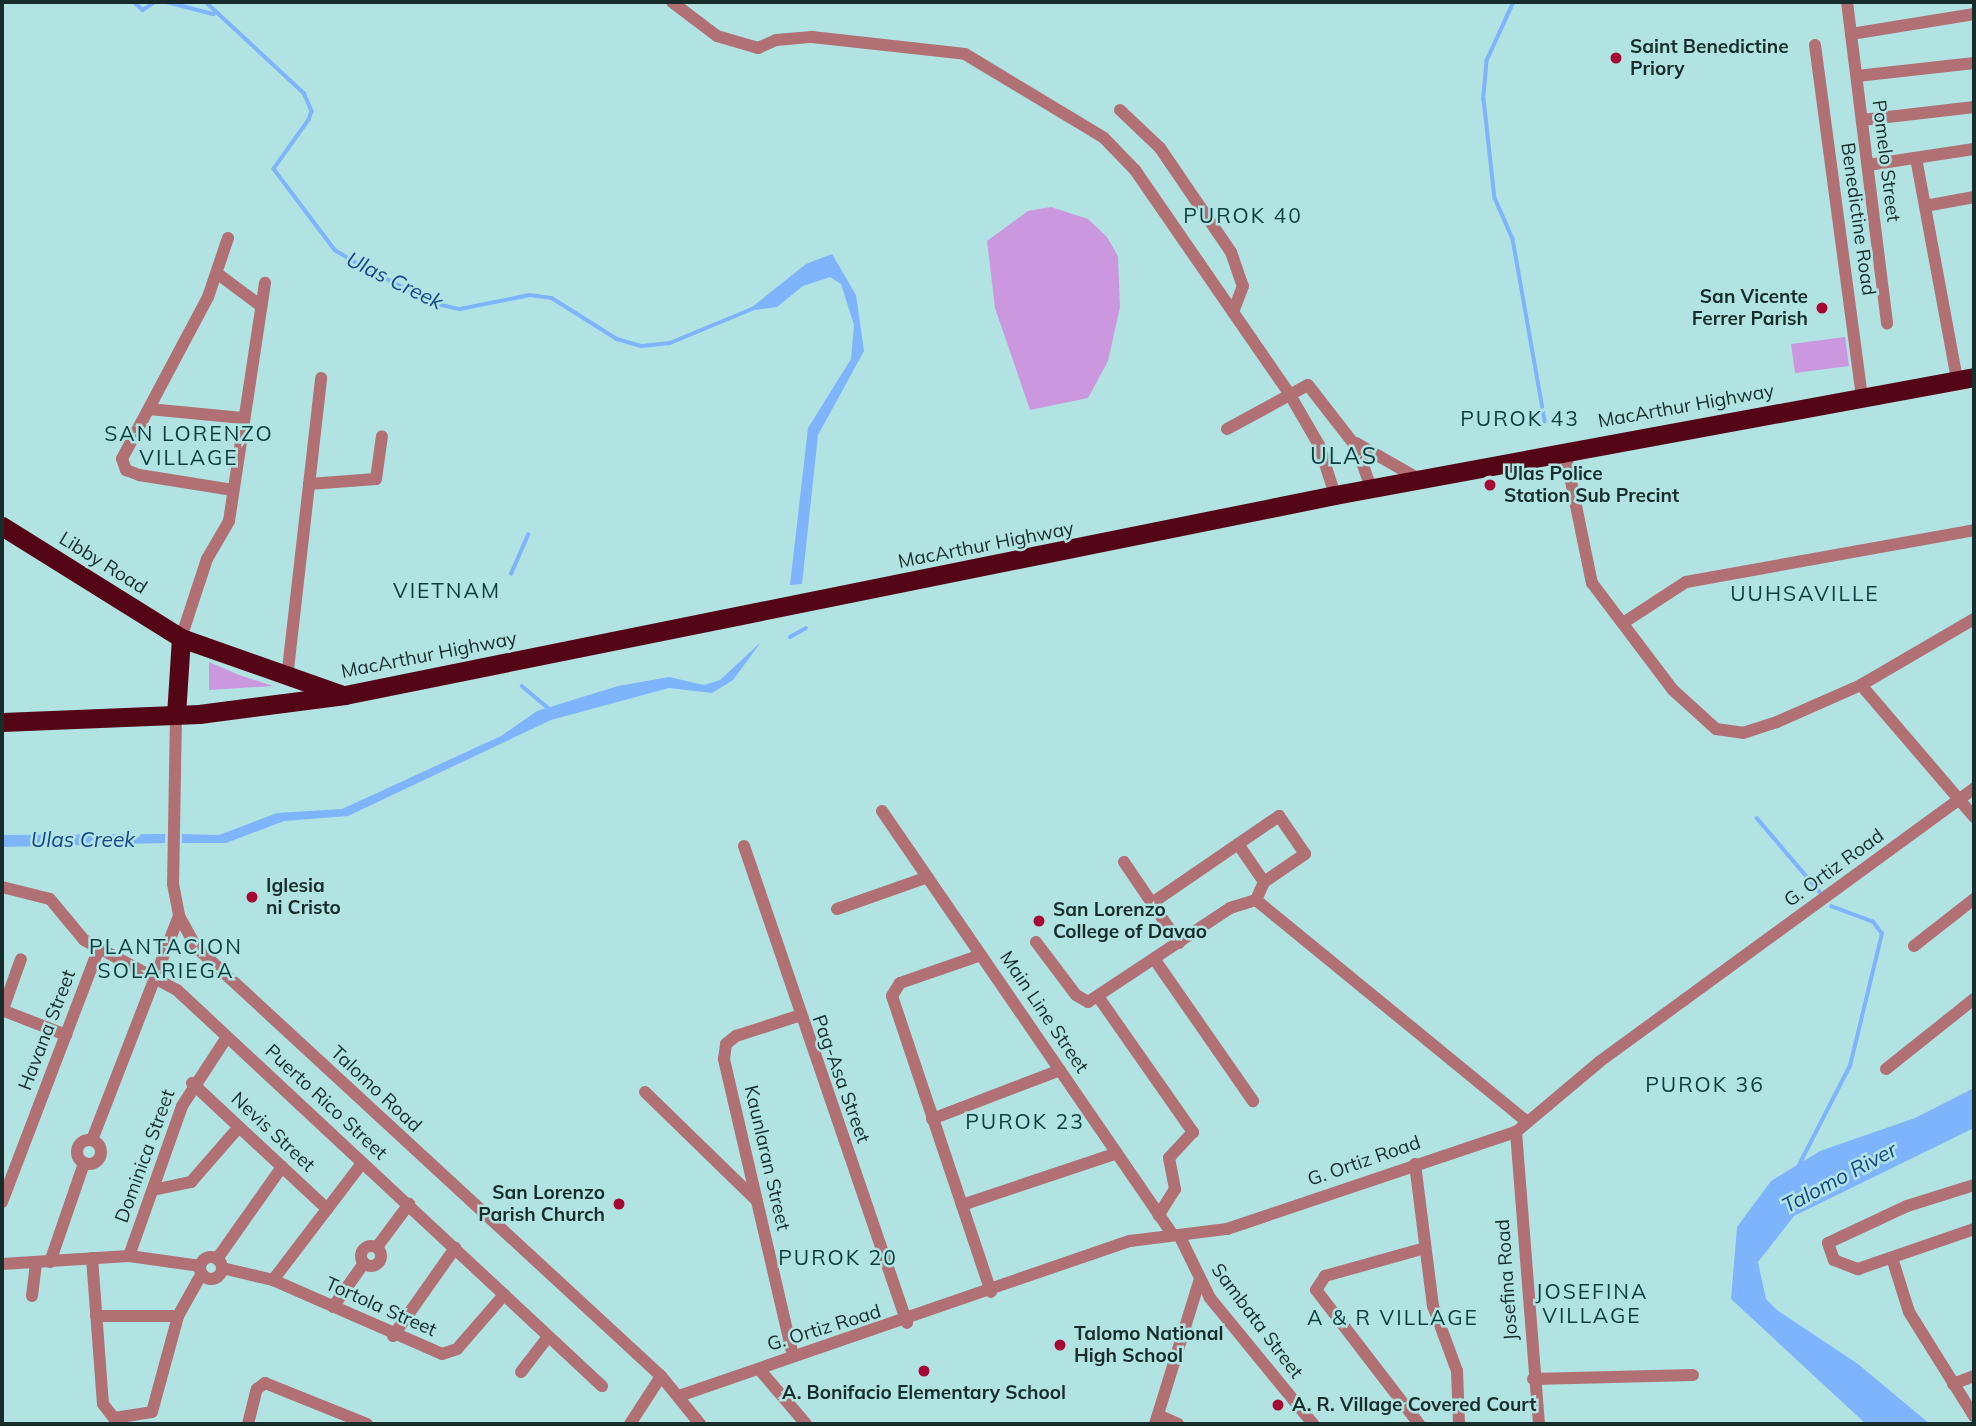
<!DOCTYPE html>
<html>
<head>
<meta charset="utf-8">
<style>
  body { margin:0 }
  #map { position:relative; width:1976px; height:1426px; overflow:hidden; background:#b1e3e3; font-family:Mulish,sans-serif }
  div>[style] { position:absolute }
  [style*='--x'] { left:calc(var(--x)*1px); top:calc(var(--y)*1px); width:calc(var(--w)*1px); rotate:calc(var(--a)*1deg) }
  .green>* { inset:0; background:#cb98df }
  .water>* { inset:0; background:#7eb4fc }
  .stream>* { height:3.5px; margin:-1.75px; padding:0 1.75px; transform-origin:1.75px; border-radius:1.75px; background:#7eb4fc }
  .minor>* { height:12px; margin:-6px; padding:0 6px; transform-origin:6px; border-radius:6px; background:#b07074 }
  .minor>.ring { margin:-6px; padding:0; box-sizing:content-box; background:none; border:12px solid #b07074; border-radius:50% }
  .highway>* { height:19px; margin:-9.5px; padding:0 9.5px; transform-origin:9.5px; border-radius:9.5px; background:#540617 }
  .dots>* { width:19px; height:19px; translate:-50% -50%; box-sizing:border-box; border:4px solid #b1e3e3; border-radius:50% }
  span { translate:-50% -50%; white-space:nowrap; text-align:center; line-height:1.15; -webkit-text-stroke:5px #b1e3e3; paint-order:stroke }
  .poi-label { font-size:19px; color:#182c2c; font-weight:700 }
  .left { translate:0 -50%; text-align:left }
  .right { translate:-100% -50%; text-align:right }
  .street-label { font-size:19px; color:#182c2c }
  .neighbourhood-label { font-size:21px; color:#093e3e; letter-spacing:2px }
  .water-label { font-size:21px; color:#134787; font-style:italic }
  .quarter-label { font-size:23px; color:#093e3e; letter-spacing:2px }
  .frame { position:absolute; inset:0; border:4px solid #182c2c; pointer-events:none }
</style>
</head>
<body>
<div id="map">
  <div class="green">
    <div style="clip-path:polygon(1051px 207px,1088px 219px,1107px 237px,1118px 256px,1120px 307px,1108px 361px,1088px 398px,1030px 410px,995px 308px,987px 241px,1028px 211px)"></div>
    <div style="clip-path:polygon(1845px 337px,1849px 366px,1795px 373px,1791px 344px)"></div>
    <div style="clip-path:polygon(209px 662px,239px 675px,273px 686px,209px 690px)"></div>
  </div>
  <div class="water">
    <div style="clip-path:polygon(832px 254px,856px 295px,864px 351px,818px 435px,802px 584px,790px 585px,808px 428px,851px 359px,854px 325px,841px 284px,830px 277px,803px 286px,777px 307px,747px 311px,806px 264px)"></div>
    <div style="clip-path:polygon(761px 642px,733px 680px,712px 693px,669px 688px,551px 720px,348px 816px,284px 821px,226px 843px,182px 843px,182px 834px,219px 835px,277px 813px,342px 809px,501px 736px,537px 711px,618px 686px,669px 677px,704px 685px,720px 680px)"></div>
    <div style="clip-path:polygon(165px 834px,165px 843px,2px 847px,2px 835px)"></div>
    <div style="clip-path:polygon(1974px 1088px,1974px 1128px,1794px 1216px,1758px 1262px,1766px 1299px,1777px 1310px,1858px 1364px,1930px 1424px,1866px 1424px,1731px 1299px,1737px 1227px,1771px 1181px,1820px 1151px,1915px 1118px)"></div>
  </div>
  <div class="stream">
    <div style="--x:134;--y:2;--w:12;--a:42"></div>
    <div style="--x:143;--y:10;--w:14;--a:-34"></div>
    <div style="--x:167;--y:2;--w:48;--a:14.6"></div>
    <div style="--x:206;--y:2;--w:134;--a:42.9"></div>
    <div style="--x:304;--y:93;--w:20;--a:66"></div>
    <div style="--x:312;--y:111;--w:9;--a:108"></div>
    <div style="--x:309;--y:120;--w:60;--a:125.5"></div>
    <div style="--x:274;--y:169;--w:101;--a:53"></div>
    <div style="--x:335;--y:250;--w:31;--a:31"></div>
    <div style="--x:362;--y:266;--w:80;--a:27.5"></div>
    <div style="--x:433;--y:303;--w:28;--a:13"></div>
    <div style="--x:460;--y:309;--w:71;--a:-11.3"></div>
    <div style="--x:530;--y:295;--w:22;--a:8"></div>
    <div style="--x:552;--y:298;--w:77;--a:32.2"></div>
    <div style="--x:617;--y:339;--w:26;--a:16"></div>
    <div style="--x:642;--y:346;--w:28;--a:-6"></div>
    <div style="--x:670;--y:343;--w:89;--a:-22.5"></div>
    <div style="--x:1514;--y:2;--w:65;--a:114.6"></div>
    <div style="--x:1487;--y:61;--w:38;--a:95"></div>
    <div style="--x:1484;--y:99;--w:100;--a:83.7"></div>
    <div style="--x:1495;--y:198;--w:45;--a:66.3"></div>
    <div style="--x:1513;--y:239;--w:185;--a:80"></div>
    <div style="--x:511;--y:574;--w:43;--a:-66.4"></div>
    <div style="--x:790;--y:637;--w:18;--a:-29"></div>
    <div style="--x:522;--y:686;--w:39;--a:40"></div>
    <div style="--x:1757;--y:818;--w:97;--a:49.6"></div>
    <div style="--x:1798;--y:1167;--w:114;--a:-62.8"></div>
    <div style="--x:1850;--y:1066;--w:136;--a:-76.4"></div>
    <div style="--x:1882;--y:934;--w:15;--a:-127"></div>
    <div style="--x:1873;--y:922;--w:44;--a:-159.9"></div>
  </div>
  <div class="minor">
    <div style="--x:672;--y:2;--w:56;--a:37.1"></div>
    <div style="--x:717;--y:36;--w:43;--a:16.3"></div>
    <div style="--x:758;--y:48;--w:20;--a:-24"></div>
    <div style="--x:776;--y:40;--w:36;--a:-5"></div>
    <div style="--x:812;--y:37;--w:154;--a:6.3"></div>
    <div style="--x:965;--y:54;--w:162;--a:31.1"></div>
    <div style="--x:1104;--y:138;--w:45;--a:45.9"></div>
    <div style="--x:1135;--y:170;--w:273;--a:55.4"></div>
    <div style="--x:1290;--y:395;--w:58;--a:59.9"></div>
    <div style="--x:1319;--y:445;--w:52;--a:72.3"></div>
    <div style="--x:1847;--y:2;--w:324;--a:82.9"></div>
    <div style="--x:1851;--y:34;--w:125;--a:-9.2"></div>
    <div style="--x:1815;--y:45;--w:355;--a:82.4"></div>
    <div style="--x:1857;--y:76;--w:118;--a:-6.3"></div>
    <div style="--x:1120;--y:110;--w:55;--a:43.5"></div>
    <div style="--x:1160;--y:148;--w:126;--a:55.7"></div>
    <div style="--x:1231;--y:252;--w:36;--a:71"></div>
    <div style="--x:1243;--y:286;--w:28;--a:111"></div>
    <div style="--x:1862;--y:120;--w:113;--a:-6.6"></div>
    <div style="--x:1916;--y:158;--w:226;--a:79.5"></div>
    <div style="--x:1868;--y:165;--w:107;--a:-8.6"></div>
    <div style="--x:1925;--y:206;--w:50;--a:-10.4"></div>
    <div style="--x:228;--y:238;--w:62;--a:108.7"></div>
    <div style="--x:208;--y:297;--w:183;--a:118"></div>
    <div style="--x:122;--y:459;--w:12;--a:70"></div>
    <div style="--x:126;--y:470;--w:14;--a:21"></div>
    <div style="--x:139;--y:475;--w:95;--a:9.1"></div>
    <div style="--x:218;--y:274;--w:54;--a:36.7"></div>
    <div style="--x:149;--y:409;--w:94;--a:5.5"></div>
    <div style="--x:1227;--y:429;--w:92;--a:-28.5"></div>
    <div style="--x:1308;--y:385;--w:80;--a:52.1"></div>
    <div style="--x:1357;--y:448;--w:42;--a:70.7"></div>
    <div style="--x:1356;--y:443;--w:73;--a:29.7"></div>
    <div style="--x:1565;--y:452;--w:134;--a:78.4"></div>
    <div style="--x:1592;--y:583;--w:134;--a:52.9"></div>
    <div style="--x:1673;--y:690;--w:58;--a:42.2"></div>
    <div style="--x:1716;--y:729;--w:27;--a:8"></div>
    <div style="--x:1743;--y:733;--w:36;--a:-18"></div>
    <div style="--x:1777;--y:722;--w:92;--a:-23.8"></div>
    <div style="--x:1861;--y:685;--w:131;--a:-30.3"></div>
    <div style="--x:309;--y:484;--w:67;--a:-4.3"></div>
    <div style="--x:376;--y:479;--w:43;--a:-82.1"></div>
    <div style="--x:1623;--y:623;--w:75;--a:-33.1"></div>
    <div style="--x:1686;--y:582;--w:293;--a:-10.2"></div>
    <div style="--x:181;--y:638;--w:83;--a:-71.8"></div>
    <div style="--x:207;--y:559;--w:44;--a:-59.9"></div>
    <div style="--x:229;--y:521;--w:241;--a:-81.4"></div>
    <div style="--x:287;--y:678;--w:302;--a:-83.5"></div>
    <div style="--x:1861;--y:685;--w:174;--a:49.4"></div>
    <div style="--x:176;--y:715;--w:169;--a:91"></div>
    <div style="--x:173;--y:884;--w:33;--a:79"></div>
    <div style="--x:179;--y:916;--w:37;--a:61"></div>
    <div style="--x:197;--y:948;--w:631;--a:42.69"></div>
    <div style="--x:661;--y:1376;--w:62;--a:50.9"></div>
    <div style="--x:882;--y:811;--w:514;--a:55.54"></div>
    <div style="--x:1238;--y:844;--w:46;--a:55.6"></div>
    <div style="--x:744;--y:846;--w:504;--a:71.13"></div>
    <div style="--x:1124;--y:862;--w:98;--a:55.8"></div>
    <div style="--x:2;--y:887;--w:49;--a:14"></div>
    <div style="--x:50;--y:899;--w:53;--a:50.3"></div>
    <div style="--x:84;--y:940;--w:106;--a:28.3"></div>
    <div style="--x:177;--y:990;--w:581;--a:42.98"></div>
    <div style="--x:1152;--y:903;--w:154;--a:-34.4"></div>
    <div style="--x:1279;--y:816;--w:46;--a:55.6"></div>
    <div style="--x:1305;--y:854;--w:50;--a:145.7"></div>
    <div style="--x:1264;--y:882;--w:20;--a:114"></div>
    <div style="--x:837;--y:909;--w:96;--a:-19.4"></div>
    <div style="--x:1036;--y:942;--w:66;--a:53"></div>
    <div style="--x:1076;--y:995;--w:14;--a:30"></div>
    <div style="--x:1088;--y:1002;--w:170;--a:-33.5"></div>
    <div style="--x:1230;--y:908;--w:27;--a:-17"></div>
    <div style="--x:1256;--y:900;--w:350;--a:39.3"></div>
    <div style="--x:1914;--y:946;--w:76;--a:-38.1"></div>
    <div style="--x:981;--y:955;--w:86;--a:160.9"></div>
    <div style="--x:900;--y:983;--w:15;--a:122"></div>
    <div style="--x:892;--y:996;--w:312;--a:71.5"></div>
    <div style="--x:1155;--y:960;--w:172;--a:55.2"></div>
    <div style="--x:1099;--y:998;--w:164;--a:55"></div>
    <div style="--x:1193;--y:1132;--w:35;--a:133"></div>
    <div style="--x:1169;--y:1158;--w:32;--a:79"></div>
    <div style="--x:1175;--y:1189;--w:31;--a:122"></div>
    <div style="--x:2;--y:1010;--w:69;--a:21.3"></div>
    <div style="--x:2;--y:1012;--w:56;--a:-70.3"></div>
    <div style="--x:1886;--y:1069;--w:112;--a:-38.5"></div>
    <div style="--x:192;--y:1083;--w:185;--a:43"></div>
    <div style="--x:645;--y:1092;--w:156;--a:44.2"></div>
    <div style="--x:932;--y:1119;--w:137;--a:-20.9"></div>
    <div style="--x:1516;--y:1132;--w:293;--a:85.5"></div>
    <div style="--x:92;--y:1140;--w:240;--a:-68.8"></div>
    <div class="ring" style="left:77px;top:1140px;width:12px;height:12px"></div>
    <div style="--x:1415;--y:1164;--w:143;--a:82.8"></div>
    <div style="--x:1433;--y:1306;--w:69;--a:69.7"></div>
    <div style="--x:1457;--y:1371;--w:53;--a:87.8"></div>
    <div style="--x:1974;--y:1185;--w:70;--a:162.6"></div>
    <div style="--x:1907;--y:1206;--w:87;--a:154.9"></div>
    <div style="--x:1828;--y:1243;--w:18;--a:71"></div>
    <div style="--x:1834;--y:1260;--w:26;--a:21"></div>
    <div style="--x:1858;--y:1269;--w:123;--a:-19"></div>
    <div style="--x:153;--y:1190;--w:39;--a:-12"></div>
    <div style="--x:191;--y:1182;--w:73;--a:-48.9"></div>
    <div style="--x:2;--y:1202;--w:270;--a:-69.1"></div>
    <div style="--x:962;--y:1205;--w:163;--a:-18.5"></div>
    <div style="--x:1179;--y:1235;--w:70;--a:63.8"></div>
    <div style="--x:1210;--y:1298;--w:163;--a:50.7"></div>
    <div class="ring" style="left:361px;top:1246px;width:8px;height:8px"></div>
    <div style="--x:377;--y:1247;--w:54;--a:-53.3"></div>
    <div style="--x:129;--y:1256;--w:159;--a:-70.5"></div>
    <div style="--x:182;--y:1106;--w:82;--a:-56.9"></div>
    <div class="ring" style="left:200px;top:1257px;width:10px;height:10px"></div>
    <div style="--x:92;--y:1258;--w:146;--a:85.7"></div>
    <div style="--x:103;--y:1404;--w:18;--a:52"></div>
    <div style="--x:114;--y:1418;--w:38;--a:-9"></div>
    <div style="--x:152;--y:1412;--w:99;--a:-74.8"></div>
    <div style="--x:178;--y:1316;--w:49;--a:-60.8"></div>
    <div style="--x:217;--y:1259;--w:113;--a:-54.8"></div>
    <div style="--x:1893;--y:1261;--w:53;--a:72.6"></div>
    <div style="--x:1909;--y:1312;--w:123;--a:58"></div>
    <div style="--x:50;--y:1262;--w:105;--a:-71"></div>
    <div style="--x:2;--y:1264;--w:127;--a:-3.6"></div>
    <div style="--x:129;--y:1256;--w:72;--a:8"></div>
    <div style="--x:222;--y:1268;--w:52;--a:13.2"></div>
    <div style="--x:273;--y:1280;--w:184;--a:23.6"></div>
    <div style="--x:442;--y:1354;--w:16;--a:-18"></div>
    <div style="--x:457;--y:1349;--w:72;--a:-49"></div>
    <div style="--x:273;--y:1280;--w:147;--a:-52.7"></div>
    <div style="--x:32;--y:1296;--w:33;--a:-83"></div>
    <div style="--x:333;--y:1307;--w:54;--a:-54.8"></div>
    <div style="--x:96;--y:1316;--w:82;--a:0"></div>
    <div style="--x:393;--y:1336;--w:108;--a:-54.8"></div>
    <div style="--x:793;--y:1356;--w:305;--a:-103.1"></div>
    <div style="--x:724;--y:1059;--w:15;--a:-82"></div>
    <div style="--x:726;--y:1044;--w:13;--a:-39"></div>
    <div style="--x:736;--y:1036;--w:65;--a:-17.9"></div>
    <div style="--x:759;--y:1369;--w:72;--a:49.5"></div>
    <div style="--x:521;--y:1372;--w:44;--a:-52.4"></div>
    <div style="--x:1533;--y:1379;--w:160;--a:-1.4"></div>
    <div style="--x:1953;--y:1384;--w:22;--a:-21"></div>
    <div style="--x:679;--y:1396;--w:477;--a:-19"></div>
    <div style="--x:1130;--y:1241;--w:98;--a:-7.1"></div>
    <div style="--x:1227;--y:1229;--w:305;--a:-18.6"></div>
    <div style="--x:1516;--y:1132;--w:109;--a:-40.1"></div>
    <div style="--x:1599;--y:1062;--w:464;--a:-36.1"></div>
    <div style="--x:1158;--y:1415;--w:22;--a:24"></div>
    <div style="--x:248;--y:1424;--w:36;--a:-76"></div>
    <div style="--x:257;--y:1389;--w:10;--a:-37"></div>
    <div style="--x:265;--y:1383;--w:110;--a:21.9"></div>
    <div style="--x:630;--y:1424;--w:57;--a:-57.1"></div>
    <div style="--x:1155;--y:1424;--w:149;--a:-72.8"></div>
    <div style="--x:1419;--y:1424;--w:169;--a:-127.5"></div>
    <div style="--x:1316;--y:1290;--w:17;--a:-57"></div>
    <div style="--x:1325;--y:1276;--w:104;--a:-15.6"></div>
  </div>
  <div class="highway">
    <div style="--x:2;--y:526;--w:211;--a:32"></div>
    <div style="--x:181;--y:638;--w:169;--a:19.4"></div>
    <div style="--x:176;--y:715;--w:77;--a:-86.3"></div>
    <div style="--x:2;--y:722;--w:197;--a:-2.3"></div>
    <div style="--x:199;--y:714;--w:147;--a:-7.4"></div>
    <div style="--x:345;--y:695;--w:1010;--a:-11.42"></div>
    <div style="--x:1335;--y:495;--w:650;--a:-10.46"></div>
  </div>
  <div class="dots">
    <div style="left:1616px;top:58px;background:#a50934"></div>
    <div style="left:1822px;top:308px;background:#a50934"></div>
    <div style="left:1490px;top:485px;background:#a50934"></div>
    <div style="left:252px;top:897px;background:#a50934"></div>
    <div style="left:1039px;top:921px;background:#a50934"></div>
    <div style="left:619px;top:1204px;background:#a50934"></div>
    <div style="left:1060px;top:1345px;background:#a50934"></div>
    <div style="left:924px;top:1371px;background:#a50934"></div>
    <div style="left:1278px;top:1405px;background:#a50934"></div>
  </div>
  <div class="poi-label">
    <span class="left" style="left:1630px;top:58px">Saint Benedictine<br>Priory</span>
    <span class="right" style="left:1808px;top:308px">San Vicente<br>Ferrer Parish</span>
    <span class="left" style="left:1504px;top:485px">Ulas Police<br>Station Sub Precint</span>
    <span class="left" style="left:266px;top:897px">Iglesia<br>ni Cristo</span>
    <span class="left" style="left:1053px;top:921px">San Lorenzo<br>College of Davao</span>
    <span class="right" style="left:605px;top:1204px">San Lorenzo<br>Parish Church</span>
    <span class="left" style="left:1074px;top:1345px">Talomo National<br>High School</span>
    <span style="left:924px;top:1393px">A. Bonifacio Elementary School</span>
    <span class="left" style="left:1292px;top:1405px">A. R. Village Covered Court</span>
  </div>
  <div class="street-label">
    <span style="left:1886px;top:161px;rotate:83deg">Pomelo Street</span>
    <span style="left:1858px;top:219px;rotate:82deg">Benedictine Road</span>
    <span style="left:1686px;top:406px;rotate:-10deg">MacArthur Highway</span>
    <span style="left:986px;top:545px;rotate:-11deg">MacArthur Highway</span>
    <span style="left:103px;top:563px;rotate:32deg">Libby Road</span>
    <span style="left:429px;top:655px;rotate:-11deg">MacArthur Highway</span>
    <span style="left:1834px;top:868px;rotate:-36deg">G. Ortiz Road</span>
    <span style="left:1044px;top:1012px;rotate:56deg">Main Line Street</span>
    <span style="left:47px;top:1030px;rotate:-69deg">Havana Street</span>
    <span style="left:841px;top:1079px;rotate:70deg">Pag-Asa Street</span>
    <span style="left:376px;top:1089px;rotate:43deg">Talomo Road</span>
    <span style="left:326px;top:1102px;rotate:43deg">Puerto Rico Street</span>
    <span style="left:273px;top:1132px;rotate:43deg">Nevis Street</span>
    <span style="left:145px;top:1156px;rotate:-70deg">Dominica Street</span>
    <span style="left:767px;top:1158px;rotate:77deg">Kaunlaran Street</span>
    <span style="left:1364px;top:1161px;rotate:-19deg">G. Ortiz Road</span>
    <span style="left:1507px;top:1280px;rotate:-94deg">Josefina Road</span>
    <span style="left:381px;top:1307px;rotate:24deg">Tortola Street</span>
    <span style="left:1257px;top:1321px;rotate:53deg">Sambata Street</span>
    <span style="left:824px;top:1328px;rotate:-17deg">G. Ortiz Road</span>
  </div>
  <div class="neighbourhood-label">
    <span style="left:1243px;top:215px">PUROK 40</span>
    <span style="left:1520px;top:418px">PUROK 43</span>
    <span style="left:189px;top:445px">SAN LORENZO<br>VILLAGE</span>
    <span style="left:447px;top:590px">VIETNAM</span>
    <span style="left:1805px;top:593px">UUHSAVILLE</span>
    <span style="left:166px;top:958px">PLANTACION<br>SOLARIEGA</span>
    <span style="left:1705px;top:1084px">PUROK 36</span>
    <span style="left:1025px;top:1121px">PUROK 23</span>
    <span style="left:838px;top:1257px">PUROK 20</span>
    <span style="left:1592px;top:1303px">JOSEFINA<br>VILLAGE</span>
    <span style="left:1393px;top:1317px">A &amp; R VILLAGE</span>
  </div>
  <div class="water-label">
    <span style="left:395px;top:280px;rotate:26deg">Ulas Creek</span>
    <span style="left:83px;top:839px">Ulas Creek</span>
    <span style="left:1839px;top:1177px;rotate:-28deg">Talomo River</span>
  </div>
  <div class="quarter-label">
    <span style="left:1344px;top:456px">ULAS</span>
  </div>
  <div class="frame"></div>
</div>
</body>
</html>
